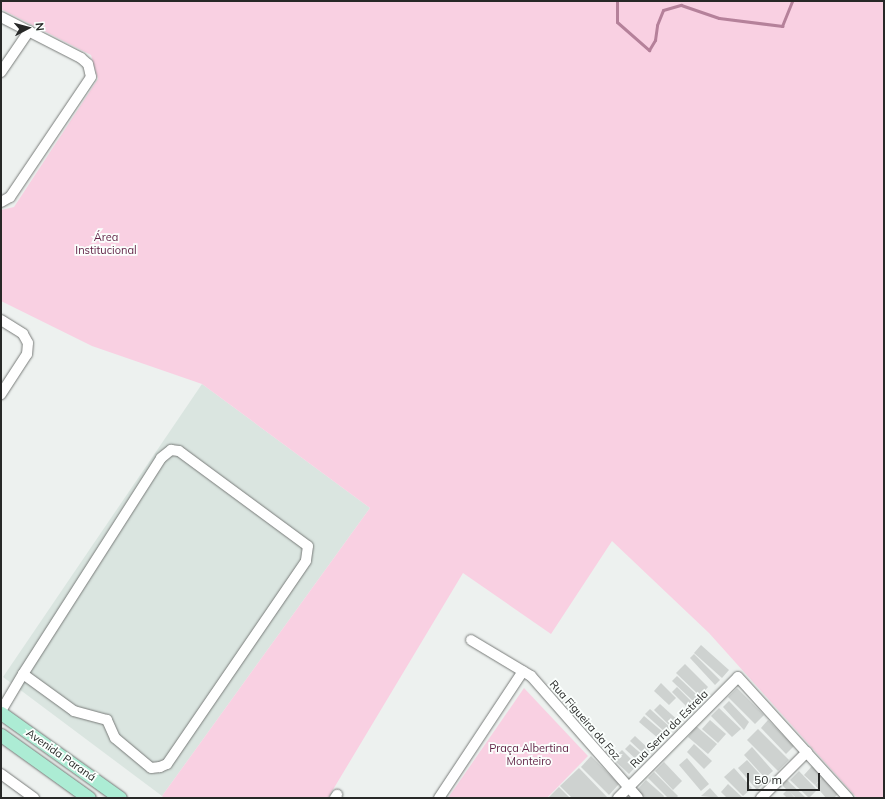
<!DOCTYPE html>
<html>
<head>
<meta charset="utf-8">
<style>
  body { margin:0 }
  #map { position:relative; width:885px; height:799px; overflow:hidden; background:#edf1ef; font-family:Mulish,sans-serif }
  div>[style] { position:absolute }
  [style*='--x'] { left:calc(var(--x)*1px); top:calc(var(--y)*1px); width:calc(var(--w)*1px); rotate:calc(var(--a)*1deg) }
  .built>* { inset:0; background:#dae5e0 }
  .green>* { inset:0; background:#f9d0e2 }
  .stream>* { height:3px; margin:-1.5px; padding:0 1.5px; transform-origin:1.5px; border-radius:1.5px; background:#b5819a }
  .building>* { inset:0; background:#ced2d0 }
  .roads { filter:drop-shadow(0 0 1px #787b79) drop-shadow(0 0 1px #787b79) }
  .minor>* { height:10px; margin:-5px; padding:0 5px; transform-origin:5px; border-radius:5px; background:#fff }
  .major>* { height:13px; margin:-6.5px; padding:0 6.5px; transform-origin:6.5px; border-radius:6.5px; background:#acecd4 }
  span { translate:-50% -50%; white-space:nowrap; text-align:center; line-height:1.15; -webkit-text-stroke:3.5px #fbfffd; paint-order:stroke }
  .park-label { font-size:11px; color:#5f1f43 }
  .street-label { font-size:11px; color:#272827 }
  .frame { position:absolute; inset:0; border:2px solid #272827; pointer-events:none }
  .north { position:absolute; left:8px; top:8px; width:40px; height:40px; -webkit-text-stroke:3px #fbfffd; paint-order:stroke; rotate:84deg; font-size:11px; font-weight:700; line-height:16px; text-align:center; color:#272827 }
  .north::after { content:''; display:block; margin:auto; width:14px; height:18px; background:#272827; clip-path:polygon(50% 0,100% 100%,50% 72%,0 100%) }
  .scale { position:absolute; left:747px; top:773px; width:73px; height:18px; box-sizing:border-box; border:2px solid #272827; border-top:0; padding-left:5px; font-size:12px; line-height:14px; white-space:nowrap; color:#272827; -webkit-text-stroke:3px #fbfffd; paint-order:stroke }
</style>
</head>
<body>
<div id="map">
  <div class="built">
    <div style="clip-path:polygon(202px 384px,370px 508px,162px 796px,3px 677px)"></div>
  </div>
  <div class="green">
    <div style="clip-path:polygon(1px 1px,884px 1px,884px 798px,857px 798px,709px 633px,612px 541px,551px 634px,463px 573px,328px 798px,164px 798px,162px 796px,370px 508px,202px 384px,92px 346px,1px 301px,1px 210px,14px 207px,98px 79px,91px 55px,1px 9px)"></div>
    <div style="clip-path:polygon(524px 688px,588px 756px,547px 798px,448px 798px)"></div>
  </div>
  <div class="stream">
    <div style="--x:617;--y:1;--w:21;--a:90"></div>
    <div style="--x:617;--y:22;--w:43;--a:41.2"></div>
    <div style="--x:649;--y:50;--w:12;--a:-59"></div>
    <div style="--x:655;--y:40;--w:15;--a:-82"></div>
    <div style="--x:657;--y:25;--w:16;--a:-68"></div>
    <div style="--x:663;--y:10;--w:19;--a:-16"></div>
    <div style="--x:681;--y:5;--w:40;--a:18.9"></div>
    <div style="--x:719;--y:18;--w:64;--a:7.2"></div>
    <div style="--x:782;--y:26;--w:27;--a:-68"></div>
  </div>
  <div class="building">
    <div style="clip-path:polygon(701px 645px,729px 670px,722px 678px,694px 653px)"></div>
    <div style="clip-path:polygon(694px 654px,720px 680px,715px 685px,690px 658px)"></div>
    <div style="clip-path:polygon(685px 664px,708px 687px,700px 696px,676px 673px)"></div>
    <div style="clip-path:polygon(677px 676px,698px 696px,693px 701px,672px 681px)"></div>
    <div style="clip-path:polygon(661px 683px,676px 698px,669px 705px,654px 691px)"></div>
    <div style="clip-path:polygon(677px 687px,695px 705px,690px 710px,672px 692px)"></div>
    <div style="clip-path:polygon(737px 688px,764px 715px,755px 724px,728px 697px)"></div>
    <div style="clip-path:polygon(729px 701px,749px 722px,744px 730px,723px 707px)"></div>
    <div style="clip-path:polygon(660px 704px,682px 724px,675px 731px,654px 710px)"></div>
    <div style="clip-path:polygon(719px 708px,741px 729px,732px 737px,711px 716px)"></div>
    <div style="clip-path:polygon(650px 709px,671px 728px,666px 733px,645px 714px)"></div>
    <div style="clip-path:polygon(644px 716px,664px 733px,659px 739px,639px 722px)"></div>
    <div style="clip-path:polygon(710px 720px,726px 734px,718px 743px,702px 729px)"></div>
    <div style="clip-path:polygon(768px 720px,794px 746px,786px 754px,761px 728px)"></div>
    <div style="clip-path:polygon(696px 726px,717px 744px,708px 754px,688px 737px)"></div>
    <div style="clip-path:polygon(758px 729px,789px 760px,778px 771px,747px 740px)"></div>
    <div style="clip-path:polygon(635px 736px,651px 751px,646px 756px,630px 741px)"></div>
    <div style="clip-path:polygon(630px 744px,645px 757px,640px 763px,625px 749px)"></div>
    <div style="clip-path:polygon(694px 744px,712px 761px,704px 769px,687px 752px)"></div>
    <div style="clip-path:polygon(752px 747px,773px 771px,765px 778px,744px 755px)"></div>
    <div style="clip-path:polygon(622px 750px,637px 765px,629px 774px,613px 759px)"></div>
    <div style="clip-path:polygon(591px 756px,619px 784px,609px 795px,581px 767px)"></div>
    <div style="clip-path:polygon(687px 758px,709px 784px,701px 791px,679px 765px)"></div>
    <div style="clip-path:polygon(747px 760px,766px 781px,757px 790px,738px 768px)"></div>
    <div style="clip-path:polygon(664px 762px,682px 781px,673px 790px,655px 771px)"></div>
    <div style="clip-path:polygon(812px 766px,823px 776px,815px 785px,804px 775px)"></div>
    <div style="clip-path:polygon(579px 768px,607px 797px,606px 798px,572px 798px,560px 786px)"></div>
    <div style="clip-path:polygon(734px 768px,752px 788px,743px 796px,724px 777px)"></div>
    <div style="clip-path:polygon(799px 771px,817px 790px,809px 798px,790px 780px)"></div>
    <div style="clip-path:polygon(654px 772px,678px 796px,676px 798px,668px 798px,648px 778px)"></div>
    <div style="clip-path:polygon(823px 777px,838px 794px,834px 798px,826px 798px,815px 785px)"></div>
    <div style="clip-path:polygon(646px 780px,664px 796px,663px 798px,646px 798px,637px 790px)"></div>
    <div style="clip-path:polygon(787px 780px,806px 798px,796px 798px,790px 792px,795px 798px,787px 798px,783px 794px,787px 790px,782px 785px)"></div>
    <div style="clip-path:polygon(728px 784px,743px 798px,727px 798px,721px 792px)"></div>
    <div style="clip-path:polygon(559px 787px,570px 798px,548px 798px)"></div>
    <div style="clip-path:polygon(710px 788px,719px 798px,701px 796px)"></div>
  </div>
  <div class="roads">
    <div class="minor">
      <div style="--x:1;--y:17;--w:90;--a:27.1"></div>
      <div style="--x:81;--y:58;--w:9;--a:41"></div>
      <div style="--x:88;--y:64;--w:13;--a:77"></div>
      <div style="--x:91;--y:77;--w:145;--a:124"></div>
      <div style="--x:10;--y:197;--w:10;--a:151"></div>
      <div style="--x:1;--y:72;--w:50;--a:-55.7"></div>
      <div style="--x:1;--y:320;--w:26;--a:32"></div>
      <div style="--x:23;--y:334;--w:10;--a:61"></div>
      <div style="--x:28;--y:343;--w:11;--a:95"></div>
      <div style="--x:27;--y:354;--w:48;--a:123"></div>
      <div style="--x:471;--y:640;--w:70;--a:31"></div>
      <div style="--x:531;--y:676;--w:162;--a:48.7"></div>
      <div style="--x:1;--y:711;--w:43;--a:-59.3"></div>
      <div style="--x:23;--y:674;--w:256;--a:-57.4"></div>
      <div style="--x:161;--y:458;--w:13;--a:-39"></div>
      <div style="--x:171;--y:450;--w:8;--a:7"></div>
      <div style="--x:179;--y:451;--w:160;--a:36.4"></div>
      <div style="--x:308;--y:546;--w:15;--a:98"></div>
      <div style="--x:306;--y:561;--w:246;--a:124.4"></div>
      <div style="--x:167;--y:764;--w:8;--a:157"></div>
      <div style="--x:160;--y:767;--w:9;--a:174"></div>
      <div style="--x:151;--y:768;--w:47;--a:-140.2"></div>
      <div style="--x:115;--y:738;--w:20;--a:-114"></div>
      <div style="--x:107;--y:720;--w:34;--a:-165"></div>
      <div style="--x:74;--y:711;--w:63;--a:-144"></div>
      <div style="--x:1;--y:774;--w:41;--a:36"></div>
      <div style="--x:335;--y:798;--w:4;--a:-56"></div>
      <div style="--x:439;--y:798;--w:152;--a:-56.5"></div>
      <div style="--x:618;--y:798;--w:170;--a:-45.2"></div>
      <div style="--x:738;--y:677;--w:164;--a:47.7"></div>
      <div style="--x:761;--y:798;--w:65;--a:-45"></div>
    </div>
    <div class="major">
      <div style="--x:1;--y:713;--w:146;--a:35.5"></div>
      <div style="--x:1;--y:735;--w:108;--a:35.6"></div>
    </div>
  </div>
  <div class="park-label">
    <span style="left:106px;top:244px">Área<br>Institucional</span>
    <span style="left:529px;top:755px">Praça Albertina<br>Monteiro</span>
  </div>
  <div class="street-label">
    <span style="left:585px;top:720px;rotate:49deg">Rua Figueira da Foz</span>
    <span style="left:669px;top:729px;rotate:-45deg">Rua Serra da Estrela</span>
    <span style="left:61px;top:755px;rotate:35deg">Avenida Paraná</span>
  </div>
  <div class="frame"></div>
  <div class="north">N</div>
  <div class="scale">50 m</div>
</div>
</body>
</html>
